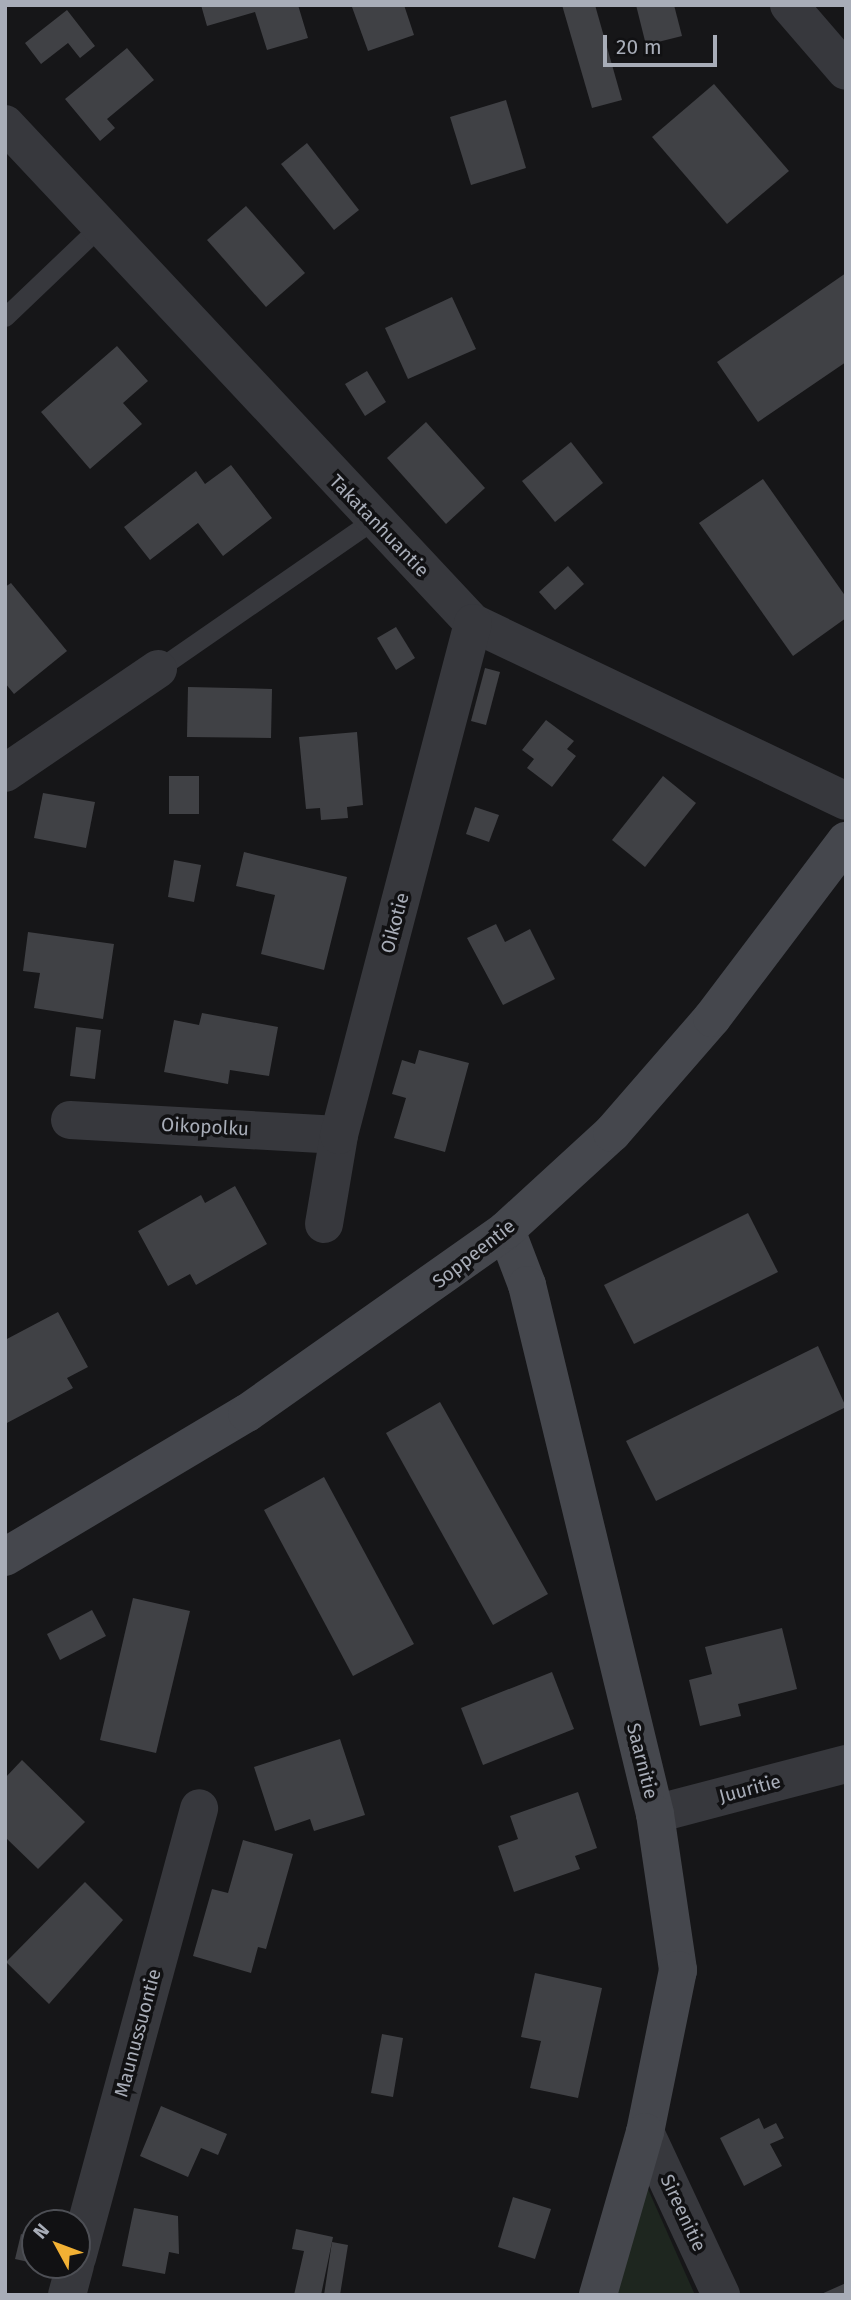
<!DOCTYPE html>
<html>
<head>
<meta charset="utf-8">
<style>
  body { margin:0 }
  #map { position:relative; width:851px; height:2300px; overflow:hidden; background:#161618; font-family:"Fira Sans",sans-serif }
  div>[style] { position:absolute }
  [style*='--x'] { left:calc(var(--x)*1px); top:calc(var(--y)*1px); width:calc(var(--w)*1px); rotate:calc(var(--a)*1deg) }
  .green>* { inset:0; background:#1e261f }
  .building>* { inset:0; background:#404145 }
  .lane>* { height:19px; margin:-9.5px; padding:0 9.5px; transform-origin:9.5px; border-radius:9.5px; background:#37383d }
  .street>* { height:38px; margin:-19px; padding:0 19px; transform-origin:19px; border-radius:19px; background:#37383d }
  .secondary>* { height:38px; margin:-19px; padding:0 19px; transform-origin:19px; border-radius:19px; background:#45474d }
  span { translate:-50% -50%; white-space:nowrap; text-align:center; line-height:1.15; -webkit-text-stroke:7px #111113; paint-order:stroke }
  .street-label { font-size:19px; color:#a8adb8 }
  .frame { position:absolute; inset:0; border:7px solid #a8adb8; pointer-events:none }
  .north { position:absolute; left:21px; top:2209px; width:70px; height:70px; box-sizing:border-box; background:#111113; border:2px solid #4d4f55; border-radius:50%; rotate:311deg; font-size:19px; font-weight:700; line-height:28px; text-align:center; color:#a8adb8 }
  .north::after { content:''; display:block; margin:auto; width:24px; height:32px; background:#f2b134; clip-path:polygon(50% 0,100% 100%,50% 72%,0 100%) }
  .scale { position:absolute; left:603px; top:35px; width:114px; height:32px; box-sizing:border-box; border:4px solid #a8adb8; border-top:0; padding-left:9px; font-size:21px; line-height:24px; white-space:nowrap; color:#a8adb8; -webkit-text-stroke:5px #111113; paint-order:stroke }
</style>
</head>
<body>
<div id="map">
  <div class="green">
    <div style="clip-path:polygon(636px 2162px,695px 2295px,617px 2295px)"></div>
  </div>
  <div class="building">
    <div style="clip-path:polygon(201px 5px,298px 5px,308px 38px,267px 50px,255px 12px,207px 26px)"></div>
    <div style="clip-path:polygon(404px 5px,414px 35px,368px 51px,352px 7px)"></div>
    <div style="clip-path:polygon(562px 5px,595px 5px,622px 100px,592px 108px)"></div>
    <div style="clip-path:polygon(636px 5px,674px 5px,682px 36px,646px 45px)"></div>
    <div style="clip-path:polygon(67px 10px,95px 46px,80px 58px,68px 43px,41px 64px,25px 43px)"></div>
    <div style="clip-path:polygon(127px 48px,154px 80px,107px 119px,115px 128px,100px 141px,65px 99px)"></div>
    <div style="clip-path:polygon(714px 84px,789px 171px,727px 224px,652px 137px)"></div>
    <div style="clip-path:polygon(506px 100px,526px 168px,471px 185px,450px 117px)"></div>
    <div style="clip-path:polygon(307px 143px,359px 210px,334px 230px,281px 164px)"></div>
    <div style="clip-path:polygon(246px 206px,305px 273px,266px 307px,207px 240px)"></div>
    <div style="clip-path:polygon(846px 273px,846px 362px,758px 422px,717px 362px)"></div>
    <div style="clip-path:polygon(452px 297px,476px 349px,408px 379px,385px 328px)"></div>
    <div style="clip-path:polygon(117px 346px,148px 381px,123px 403px,142px 424px,90px 469px,41px 412px)"></div>
    <div style="clip-path:polygon(367px 371px,386px 402px,365px 416px,345px 384px)"></div>
    <div style="clip-path:polygon(426px 422px,485px 488px,446px 524px,387px 458px)"></div>
    <div style="clip-path:polygon(571px 442px,603px 483px,555px 522px,522px 481px)"></div>
    <div style="clip-path:polygon(231px 465px,272px 518px,223px 556px,198px 523px,150px 560px,124px 527px,196px 471px,205px 484px)"></div>
    <div style="clip-path:polygon(763px 479px,846px 597px,846px 618px,793px 656px,699px 523px)"></div>
    <div style="clip-path:polygon(568px 566px,584px 584px,555px 610px,539px 592px)"></div>
    <div style="clip-path:polygon(11px 583px,67px 651px,14px 694px,5px 683px,5px 587px)"></div>
    <div style="clip-path:polygon(396px 627px,415px 658px,396px 670px,377px 638px)"></div>
    <div style="clip-path:polygon(485px 668px,500px 672px,486px 725px,471px 721px)"></div>
    <div style="clip-path:polygon(188px 687px,272px 689px,271px 738px,187px 737px)"></div>
    <div style="clip-path:polygon(546px 720px,574px 741px,567px 749px,576px 756px,552px 787px,527px 768px,534px 759px,522px 750px)"></div>
    <div style="clip-path:polygon(357px 732px,363px 805px,347px 807px,348px 818px,321px 820px,320px 808px,306px 809px,299px 737px)"></div>
    <div style="clip-path:polygon(169px 776px,199px 776px,199px 814px,169px 814px)"></div>
    <div style="clip-path:polygon(663px 776px,696px 803px,645px 867px,612px 840px)"></div>
    <div style="clip-path:polygon(43px 793px,95px 802px,86px 848px,34px 838px)"></div>
    <div style="clip-path:polygon(475px 807px,499px 815px,489px 842px,466px 834px)"></div>
    <div style="clip-path:polygon(244px 852px,347px 877px,324px 970px,261px 954px,275px 895px,236px 886px)"></div>
    <div style="clip-path:polygon(174px 860px,201px 865px,194px 902px,168px 897px)"></div>
    <div style="clip-path:polygon(496px 924px,505px 942px,530px 929px,555px 979px,503px 1005px,467px 938px)"></div>
    <div style="clip-path:polygon(28px 932px,114px 944px,103px 1019px,34px 1008px,40px 973px,23px 971px)"></div>
    <div style="clip-path:polygon(202px 1013px,278px 1027px,269px 1076px,230px 1070px,228px 1084px,164px 1072px,174px 1020px,199px 1025px)"></div>
    <div style="clip-path:polygon(76px 1027px,101px 1030px,95px 1079px,70px 1076px)"></div>
    <div style="clip-path:polygon(419px 1050px,469px 1063px,445px 1152px,394px 1138px,406px 1098px,392px 1094px,402px 1060px,415px 1064px)"></div>
    <div style="clip-path:polygon(235px 1186px,267px 1244px,196px 1285px,190px 1274px,168px 1286px,138px 1231px,201px 1195px,205px 1203px)"></div>
    <div style="clip-path:polygon(748px 1213px,778px 1272px,634px 1344px,604px 1285px)"></div>
    <div style="clip-path:polygon(58px 1312px,88px 1367px,67px 1378px,73px 1388px,5px 1424px,5px 1340px)"></div>
    <div style="clip-path:polygon(818px 1346px,846px 1407px,656px 1501px,626px 1441px)"></div>
    <div style="clip-path:polygon(440px 1402px,548px 1594px,493px 1625px,386px 1433px)"></div>
    <div style="clip-path:polygon(324px 1477px,414px 1644px,353px 1676px,264px 1510px)"></div>
    <div style="clip-path:polygon(133px 1598px,190px 1611px,156px 1753px,100px 1740px)"></div>
    <div style="clip-path:polygon(92px 1610px,106px 1636px,60px 1660px,47px 1634px)"></div>
    <div style="clip-path:polygon(782px 1628px,797px 1689px,738px 1704px,741px 1716px,700px 1726px,689px 1680px,712px 1674px,705px 1647px)"></div>
    <div style="clip-path:polygon(552px 1672px,574px 1729px,483px 1765px,461px 1708px)"></div>
    <div style="clip-path:polygon(340px 1739px,365px 1815px,314px 1831px,310px 1819px,275px 1831px,254px 1767px)"></div>
    <div style="clip-path:polygon(22px 1760px,85px 1822px,38px 1869px,5px 1837px,5px 1778px)"></div>
    <div style="clip-path:polygon(578px 1792px,597px 1848px,575px 1856px,580px 1869px,514px 1892px,498px 1846px,518px 1839px,510px 1816px)"></div>
    <div style="clip-path:polygon(243px 1840px,293px 1854px,266px 1949px,258px 1947px,251px 1973px,193px 1956px,212px 1889px,228px 1893px)"></div>
    <div style="clip-path:polygon(85px 1882px,123px 1920px,49px 2004px,6px 1962px)"></div>
    <div style="clip-path:polygon(535px 1973px,602px 1988px,578px 2098px,530px 2088px,541px 2041px,521px 2037px)"></div>
    <div style="clip-path:polygon(382px 2034px,403px 2038px,393px 2097px,371px 2093px)"></div>
    <div style="clip-path:polygon(161px 2106px,227px 2134px,218px 2155px,201px 2148px,188px 2177px,140px 2156px)"></div>
    <div style="clip-path:polygon(759px 2118px,764px 2129px,776px 2123px,784px 2138px,770px 2144px,782px 2166px,744px 2186px,720px 2138px)"></div>
    <div style="clip-path:polygon(513px 2197px,551px 2209px,535px 2259px,498px 2247px)"></div>
    <div style="clip-path:polygon(134px 2208px,178px 2216px,179px 2254px,169px 2252px,165px 2274px,122px 2266px)"></div>
    <div style="clip-path:polygon(296px 2229px,333px 2237px,321px 2295px,294px 2295px,304px 2251px,292px 2249px)"></div>
    <div style="clip-path:polygon(21px 2234px,35px 2238px,33px 2263px,15px 2259px)"></div>
    <div style="clip-path:polygon(332px 2242px,348px 2245px,340px 2295px,324px 2295px)"></div>
    <div style="clip-path:polygon(846px 2283px,846px 2295px,819px 2295px)"></div>
  </div>
  <div class="lane">
    <div style="--x:5;--y:317;--w:129;--a:-43.7"></div>
    <div style="--x:158;--y:669;--w:262;--a:-34.7"></div>
  </div>
  <div class="street">
    <div style="--x:789;--y:5;--w:87;--a:49.2"></div>
    <div style="--x:5;--y:124;--w:684;--a:46.84"></div>
    <div style="--x:473;--y:623;--w:413;--a:25.5"></div>
    <div style="--x:5;--y:773;--w:185;--a:-34.2"></div>
    <div style="--x:70;--y:1120;--w:269;--a:3.2"></div>
    <div style="--x:324;--y:1224;--w:90;--a:-80.4"></div>
    <div style="--x:339;--y:1135;--w:529;--a:-75.33"></div>
    <div style="--x:655;--y:1814;--w:197;--a:-14.7"></div>
    <div style="--x:645;--y:2132;--w:180;--a:65"></div>
    <div style="--x:77;--y:2258;--w:466;--a:-74.8"></div>
    <div style="--x:67;--y:2295;--w:31;--a:-75"></div>
  </div>
  <div class="secondary">
    <div style="--x:506;--y:1230;--w:59;--a:69.1"></div>
    <div style="--x:527;--y:1285;--w:544;--a:76.4"></div>
    <div style="--x:655;--y:1814;--w:158;--a:81.6"></div>
    <div style="--x:678;--y:1970;--w:165;--a:101.5"></div>
    <div style="--x:645;--y:2132;--w:170;--a:106.1"></div>
    <div style="--x:5;--y:1557;--w:282;--a:-30.8"></div>
    <div style="--x:247;--y:1413;--w:317;--a:-35.2"></div>
    <div style="--x:506;--y:1230;--w:144;--a:-42.5"></div>
    <div style="--x:612;--y:1133;--w:152;--a:-49"></div>
    <div style="--x:712;--y:1018;--w:222;--a:-52.9"></div>
  </div>
  <div class="street-label">
    <span style="left:379px;top:526px;rotate:46deg">Takatanhuantie</span>
    <span style="left:395px;top:923px;rotate:-75deg">Oikotie</span>
    <span style="left:205px;top:1127px;rotate:3deg">Oikopolku</span>
    <span style="left:474px;top:1254px;rotate:-38deg">Soppeentie</span>
    <span style="left:642px;top:1761px;rotate:76deg">Saarnitie</span>
    <span style="left:750px;top:1789px;rotate:-15deg">Juuritie</span>
    <span style="left:138px;top:2033px;rotate:-75deg">Maunussuontie</span>
    <span style="left:683px;top:2213px;rotate:65deg">Sireenitie</span>
  </div>
  <div class="frame"></div>
  <div class="north">N</div>
  <div class="scale">20 m</div>
</div>
</body>
</html>
